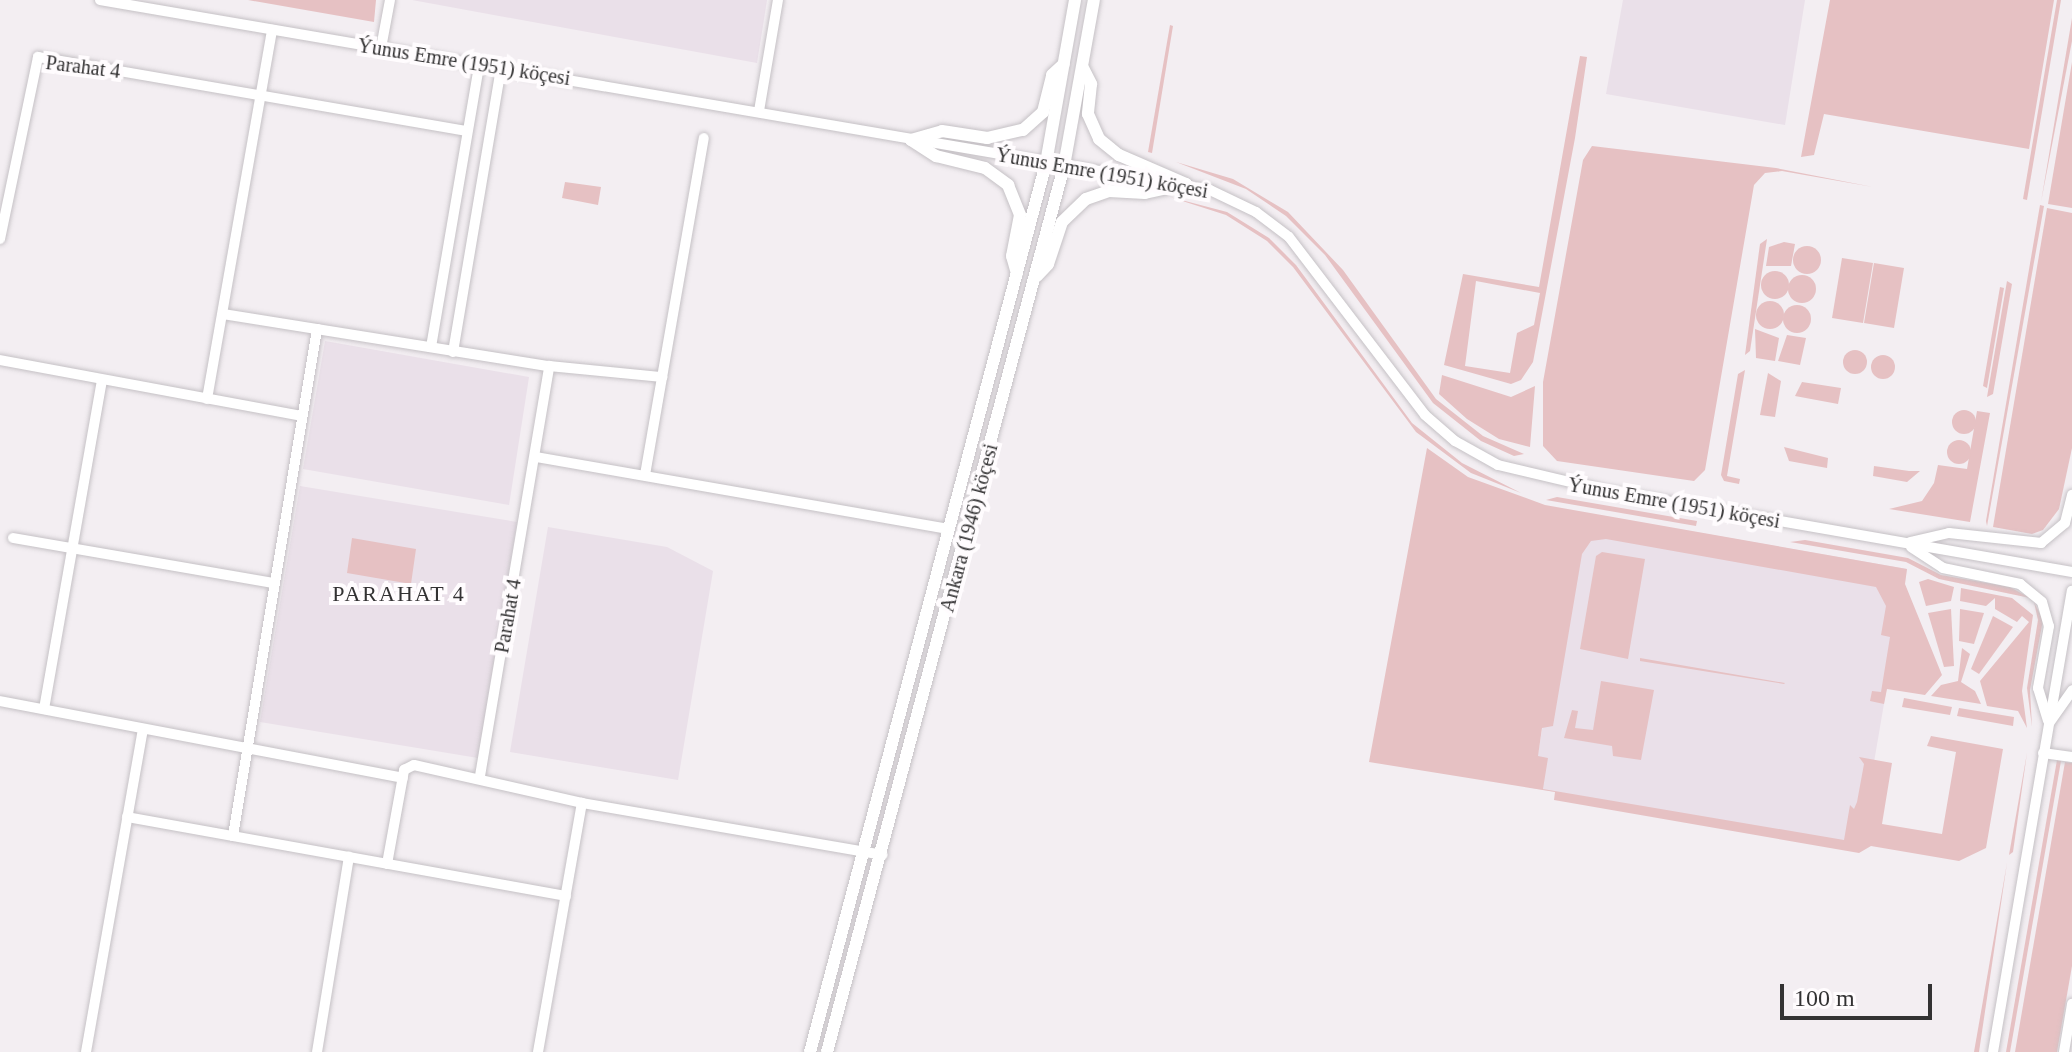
<!DOCTYPE html>
<html>
<head>
<meta charset="utf-8">
<style>
  body { margin:0 }
  #map { position:relative; width:2072px; height:1052px; overflow:hidden; background:#f3eef2; font-family:Georgia,serif }
  div>[style] { position:absolute }
  [style*='--x'] { left:calc(var(--x)*1px); top:calc(var(--y)*1px); width:calc(var(--w)*1px); rotate:calc(var(--a)*1deg) }
  .built>* { inset:0; background:#eae0e9 }
  .green>* { inset:0; background:#e6c1c3 }
  .round { border-radius:50% }
  .roads { filter:drop-shadow(0 0 2px #c5c1c5) drop-shadow(0 0 2px #c5c1c5) }
  .minor>* { height:10px; margin:-5px; padding:0 5px; transform-origin:5px; border-radius:5px; background:#fff }
  .major>* { height:12px; margin:-6px; padding:0 6px; transform-origin:6px; border-radius:6px; background:#fff }
  span { translate:-50% -50%; white-space:nowrap; text-align:center; line-height:1.15; -webkit-text-stroke:8px #fffcfe; paint-order:stroke }
  .street-label { font-size:20px; color:#333233 }
  .neighbourhood-label { font-size:22px; color:#333233; letter-spacing:2px }
  .scale { position:absolute; left:1780px; top:984px; width:152px; height:36px; box-sizing:border-box; border:4px solid #333233; border-top:0; padding-left:10px; font-size:24px; line-height:28px; white-space:nowrap; color:#333233; -webkit-text-stroke:6px #fffcfe; paint-order:stroke }
</style>
</head>
<body>
<div id="map">
  <div class="built">
    <div style="clip-path:polygon(412px 0,767px 0,757px 63px)"></div>
    <div style="clip-path:polygon(1623px 0,1805px 0,1785px 125px,1606px 94px)"></div>
    <div style="clip-path:polygon(325px 341px,529px 377px,509px 505px,303px 469px)"></div>
    <div style="clip-path:polygon(300px 486px,517px 522px,478px 758px,260px 722px)"></div>
    <div style="clip-path:polygon(1580px 512px,1907px 569px,1860px 844px,1532px 788px)"></div>
    <div style="clip-path:polygon(548px 527px,667px 547px,713px 571px,678px 780px,510px 752px)"></div>
  </div>
  <div class="green">
    <div style="clip-path:polygon(248px 0,376px 0,374px 22px)"></div>
    <div style="clip-path:polygon(1830px 0,2054px 0,2029px 149px,1824px 114px,1814px 155px,1801px 157px)"></div>
    <div style="clip-path:polygon(2057px 0,2061px 0,2027px 200px,2023px 199px)"></div>
    <div style="clip-path:polygon(2072px 18px,2072px 41px,2041px 202px)"></div>
    <div style="clip-path:polygon(1170px 25px,1173px 26px,1152px 153px,1148px 152px)"></div>
    <div style="clip-path:polygon(evenodd,1580px 56px,1587px 57px,1575px 138px,1533px 362px,1521px 380px,1511px 384px,1444px 365px,1463px 274px,1539px 287px,1580px 56px,1476px 281px,1540px 293px,1534px 325px,1517px 333px,1510px 373px,1465px 366px,1476px 281px)"></div>
    <div style="clip-path:polygon(2072px 62px,2072px 208px,2048px 204px)"></div>
    <div style="clip-path:polygon(1592px 146px,1776px 168px,1873px 187px,1782px 171px,1765px 173px,1754px 185px,1705px 470px,1694px 481px,1557px 461px,1543px 446px,1543px 382px,1583px 160px)"></div>
    <div style="clip-path:polygon(1176px 162px,1233px 179px,1288px 212px,1343px 270px,1436px 399px,1483px 436px,1524px 454px,1514px 456px,1481px 441px,1433px 403px,1325px 255px,1286px 216px,1246px 189px)"></div>
    <div style="clip-path:polygon(565px 182px,601px 187px,598px 205px,562px 198px)"></div>
    <div style="clip-path:polygon(1170px 197px,1227px 212px,1269px 238px,1296px 265px,1412px 423px,1462px 463px,1521px 493px,1471px 473px,1416px 432px,1293px 267px,1267px 241px,1226px 215px)"></div>
    <div style="clip-path:polygon(2040px 205px,2044px 206px,1987px 526px,1986px 521px)"></div>
    <div style="clip-path:polygon(2047px 208px,2072px 213px,2072px 448px,2059px 509px,2043px 530px,2032px 534px,1993px 527px)"></div>
    <div style="clip-path:polygon(1767px 239px,1750px 351px,1745px 355px,1760px 244px)"></div>
    <div style="clip-path:polygon(1784px 242px,1795px 244px,1791px 266px,1766px 266px,1769px 247px)"></div>
    <div class="round" style="left:1793px;top:246px;width:28px;height:28px"></div>
    <div style="clip-path:polygon(1842px 258px,1873px 263px,1863px 323px,1832px 318px)"></div>
    <div style="clip-path:polygon(1874px 263px,1904px 268px,1894px 328px,1864px 323px)"></div>
    <div class="round" style="left:1761px;top:271px;width:28px;height:28px"></div>
    <div class="round" style="left:1788px;top:275px;width:28px;height:28px"></div>
    <div style="clip-path:polygon(2007px 281px,2012px 284px,1993px 394px,1987px 397px)"></div>
    <div style="clip-path:polygon(2000px 287px,2004px 288px,1987px 388px,1983px 386px)"></div>
    <div class="round" style="left:1756px;top:301px;width:28px;height:28px"></div>
    <div class="round" style="left:1783px;top:305px;width:28px;height:28px"></div>
    <div style="clip-path:polygon(1755px 329px,1779px 338px,1775px 361px,1756px 358px)"></div>
    <div style="clip-path:polygon(1787px 335px,1806px 338px,1800px 365px,1778px 361px)"></div>
    <div class="round" style="left:1843px;top:350px;width:24px;height:24px"></div>
    <div class="round" style="left:1871px;top:355px;width:24px;height:24px"></div>
    <div style="clip-path:polygon(1745px 370px,1727px 476px,1740px 479px,1739px 484px,1724px 481px,1721px 475px,1738px 374px)"></div>
    <div style="clip-path:polygon(1768px 373px,1781px 381px,1775px 417px,1760px 415px)"></div>
    <div style="clip-path:polygon(1442px 375px,1511px 397px,1535px 386px,1530px 447px,1499px 439px,1467px 419px,1439px 394px)"></div>
    <div style="clip-path:polygon(1802px 382px,1841px 388px,1838px 404px,1795px 396px)"></div>
    <div class="round" style="left:1952px;top:410px;width:24px;height:24px"></div>
    <div style="clip-path:polygon(1977px 411px,1990px 413px,1970px 522px,1889px 509px,1922px 501px,1934px 483px,1938px 465px,1967px 469px)"></div>
    <div class="round" style="left:1947px;top:440px;width:24px;height:24px"></div>
    <div style="clip-path:polygon(1784px 447px,1828px 458px,1827px 468px,1789px 461px)"></div>
    <div style="clip-path:polygon(1427px 448px,1468px 477px,1545px 505px,1907px 569px,1905px 584px,1942px 675px,1925px 695px,1887px 689px,1884px 704px,1870px 701px,1872px 691px,1881px 692px,1890px 637px,1881px 635px,1886px 606px,1876px 587px,1606px 539px,1591px 541px,1582px 554px,1553px 726px,1542px 728px,1538px 756px,1548px 758px,1543px 789px,1844px 840px,1850px 805px,1854px 809px,1857px 802px,1864px 764px,1859px 757px,1892px 763px,1882px 824px,1942px 834px,1956px 752px,1927px 746px,1931px 736px,2003px 749px,1986px 848px,1959px 861px,1871px 846px,1859px 853px,1554px 800px,1555px 792px,1369px 762px)"></div>
    <div style="clip-path:polygon(1874px 466px,1909px 471px,1920px 471px,1907px 482px,1873px 476px)"></div>
    <div style="clip-path:polygon(1557px 497px,1697px 521px,1696px 526px,1546px 500px)"></div>
    <div style="clip-path:polygon(352px 538px,416px 549px,411px 584px,347px 573px)"></div>
    <div style="clip-path:polygon(1805px 540px,1908px 558px,1941px 575px,2010px 587px,2030px 598px,1939px 579px,1906px 562px,1790px 542px)"></div>
    <div style="clip-path:polygon(1602px 552px,1645px 559px,1628px 659px,1580px 649px,1596px 556px)"></div>
    <div style="clip-path:polygon(1928px 579px,1954px 587px,1951px 601px,1926px 606px,1919px 582px)"></div>
    <div style="clip-path:polygon(1961px 588px,2012px 598px,2033px 615px,2022px 691px,2027px 728px,2018px 711px,1987px 706px,1980px 681px,2029px 622px,2022px 616px,2017px 622px,1995px 609px,1995px 598px,1986px 606px,1960px 601px)"></div>
    <div style="clip-path:polygon(2034px 602px,2043px 620px,2030px 690px,2032px 727px,2027px 688px,2038px 620px)"></div>
    <div style="clip-path:polygon(1951px 609px,1954px 666px,1944px 667px,1928px 613px)"></div>
    <div style="clip-path:polygon(1960px 609px,1984px 613px,1974px 644px,1959px 641px)"></div>
    <div style="clip-path:polygon(1993px 616px,2013px 627px,1979px 674px,1971px 669px)"></div>
    <div style="clip-path:polygon(1962px 648px,1970px 654px,1961px 682px,1975px 691px,1981px 704px,1931px 696px,1941px 685px,1958px 681px)"></div>
    <div style="clip-path:polygon(1640px 658px,1785px 683px,1784px 684px,1640px 661px)"></div>
    <div style="clip-path:polygon(1601px 681px,1654px 690px,1641px 760px,1613px 756px,1612px 746px,1564px 738px,1572px 710px,1578px 711px,1575px 728px,1593px 730px)"></div>
    <div style="clip-path:polygon(1904px 698px,1952px 707px,1950px 715px,1902px 707px)"></div>
    <div style="clip-path:polygon(1959px 708px,2014px 717px,2013px 726px,1957px 716px)"></div>
    <div style="clip-path:polygon(2027px 753px,2013px 852px,2009px 855px)"></div>
    <div style="clip-path:polygon(2057px 760px,2061px 761px,2010px 1052px,2006px 1052px)"></div>
    <div style="clip-path:polygon(2065px 762px,2072px 763px,2072px 966px,2057px 1052px,2015px 1052px)"></div>
    <div style="clip-path:polygon(2007px 863px,1979px 1052px,1974px 1052px)"></div>
  </div>
  <div class="roads">
    <div class="minor">
      <div style="--x:100;--y:0;--w:1126;--a:9.71"></div>
      <div style="--x:1210;--y:190;--w:51;--a:25.6"></div>
      <div style="--x:1256;--y:212;--w:41;--a:37.1"></div>
      <div style="--x:1289;--y:237;--w:224;--a:52.6"></div>
      <div style="--x:1425;--y:415;--w:40;--a:41"></div>
      <div style="--x:1455;--y:441;--w:49;--a:29.2"></div>
      <div style="--x:1498;--y:465;--w:113;--a:13.3"></div>
      <div style="--x:1608;--y:491;--w:471;--a:9.9"></div>
      <div style="--x:381;--y:48;--w:49;--a:-79.4"></div>
      <div style="--x:759;--y:111;--w:113;--a:-80.3"></div>
      <div style="--x:0;--y:239;--w:186;--a:-78.2"></div>
      <div style="--x:38;--y:57;--w:435;--a:9.8"></div>
      <div style="--x:223;--y:314;--w:330;--a:9.1"></div>
      <div style="--x:549;--y:366;--w:114;--a:5.6"></div>
      <div style="--x:431;--y:347;--w:286;--a:-80.3"></div>
      <div style="--x:453;--y:352;--w:288;--a:-80.4"></div>
      <div style="--x:0;--y:360;--w:307;--a:10.5"></div>
      <div style="--x:207;--y:399;--w:375;--a:-80"></div>
      <div style="--x:536;--y:457;--w:418;--a:9.9"></div>
      <div style="--x:645;--y:475;--w:342;--a:-80.1"></div>
      <div style="--x:13;--y:538;--w:265;--a:9.8"></div>
      <div style="--x:1910;--y:542;--w:40;--a:-13"></div>
      <div style="--x:1949;--y:533;--w:93;--a:6.2"></div>
      <div style="--x:2041;--y:543;--w:31;--a:-40"></div>
      <div style="--x:2065;--y:523;--w:29;--a:-76"></div>
      <div style="--x:1911;--y:547;--w:38;--a:33"></div>
      <div style="--x:1943;--y:568;--w:79;--a:11.7"></div>
      <div style="--x:2020;--y:584;--w:28;--a:39"></div>
      <div style="--x:2042;--y:602;--w:25;--a:74"></div>
      <div style="--x:2049;--y:626;--w:63;--a:100.1"></div>
      <div style="--x:2038;--y:688;--w:34;--a:73"></div>
      <div style="--x:0;--y:701;--w:410;--a:10.8"></div>
      <div style="--x:44;--y:709;--w:334;--a:-80"></div>
      <div style="--x:2050;--y:722;--w:39;--a:-55"></div>
      <div style="--x:2043;--y:753;--w:29;--a:8"></div>
      <div style="--x:480;--y:776;--w:416;--a:-80.4"></div>
      <div style="--x:127;--y:817;--w:446;--a:10.2"></div>
      <div style="--x:233;--y:836;--w:514;--a:-80.59"></div>
      <div style="--x:387;--y:864;--w:96;--a:-79.7"></div>
      <div style="--x:404;--y:770;--w:11;--a:-27"></div>
      <div style="--x:414;--y:765;--w:172;--a:12.7"></div>
      <div style="--x:582;--y:803;--w:305;--a:9.8"></div>
      <div style="--x:86;--y:1052;--w:328;--a:-80"></div>
      <div style="--x:317;--y:1052;--w:198;--a:-80.7"></div>
      <div style="--x:538;--y:1052;--w:253;--a:-80"></div>
      <div style="--x:1993;--y:1052;--w:468;--a:-80.3"></div>
      <div style="--x:2064;--y:1052;--w:49;--a:-80.5"></div>
    </div>
    <div class="major">
      <div style="--x:1083;--y:68;--w:18;--a:63"></div>
      <div style="--x:1091;--y:84;--w:30;--a:96"></div>
      <div style="--x:1088;--y:114;--w:27;--a:66"></div>
      <div style="--x:1099;--y:139;--w:26;--a:39"></div>
      <div style="--x:1119;--y:155;--w:73;--a:23.4"></div>
      <div style="--x:911;--y:140;--w:30;--a:33"></div>
      <div style="--x:936;--y:156;--w:50;--a:13.8"></div>
      <div style="--x:985;--y:168;--w:29;--a:36"></div>
      <div style="--x:1008;--y:185;--w:32;--a:68"></div>
      <div style="--x:1020;--y:215;--w:42;--a:101"></div>
      <div style="--x:1012;--y:256;--w:18;--a:74"></div>
      <div style="--x:911;--y:140;--w:32;--a:-16"></div>
      <div style="--x:942;--y:131;--w:46;--a:8.8"></div>
      <div style="--x:987;--y:138;--w:37;--a:-13"></div>
      <div style="--x:1023;--y:130;--w:27;--a:-42"></div>
      <div style="--x:1043;--y:112;--w:38;--a:-76"></div>
      <div style="--x:1052;--y:75;--w:16;--a:-43"></div>
      <div style="--x:1037;--y:276;--w:16;--a:-47"></div>
      <div style="--x:1048;--y:264;--w:44;--a:-71.6"></div>
      <div style="--x:1062;--y:222;--w:33;--a:-44"></div>
      <div style="--x:1086;--y:199;--w:24;--a:-19"></div>
      <div style="--x:1109;--y:191;--w:36;--a:3"></div>
      <div style="--x:1145;--y:193;--w:42;--a:-12.4"></div>
      <div style="--x:810;--y:1052;--w:920;--a:-75.13"></div>
      <div style="--x:1046;--y:163;--w:166;--a:-79.9"></div>
      <div style="--x:827;--y:1052;--w:917;--a:-75.02"></div>
      <div style="--x:1064;--y:166;--w:169;--a:-79.8"></div>
    </div>
  </div>
  <div class="street-label">
    <span style="left:464px;top:62px;rotate:9deg">Ýunus Emre (1951) köçesi</span>
    <span style="left:83px;top:67px;rotate:7deg">Parahat 4</span>
    <span style="left:1102px;top:173px;rotate:10deg">Ýunus Emre (1951) köçesi</span>
    <span style="left:1674px;top:503px;rotate:10deg">Ýunus Emre (1951) köçesi</span>
    <span style="left:969px;top:528px;rotate:-75deg">Ankara (1946) köçesi</span>
    <span style="left:508px;top:616px;rotate:-80deg">Parahat 4</span>
  </div>
  <div class="neighbourhood-label">
    <span style="left:399px;top:594px">PARAHAT 4</span>
  </div>
  <div class="scale">100 m</div>
</div>
</body>
</html>
